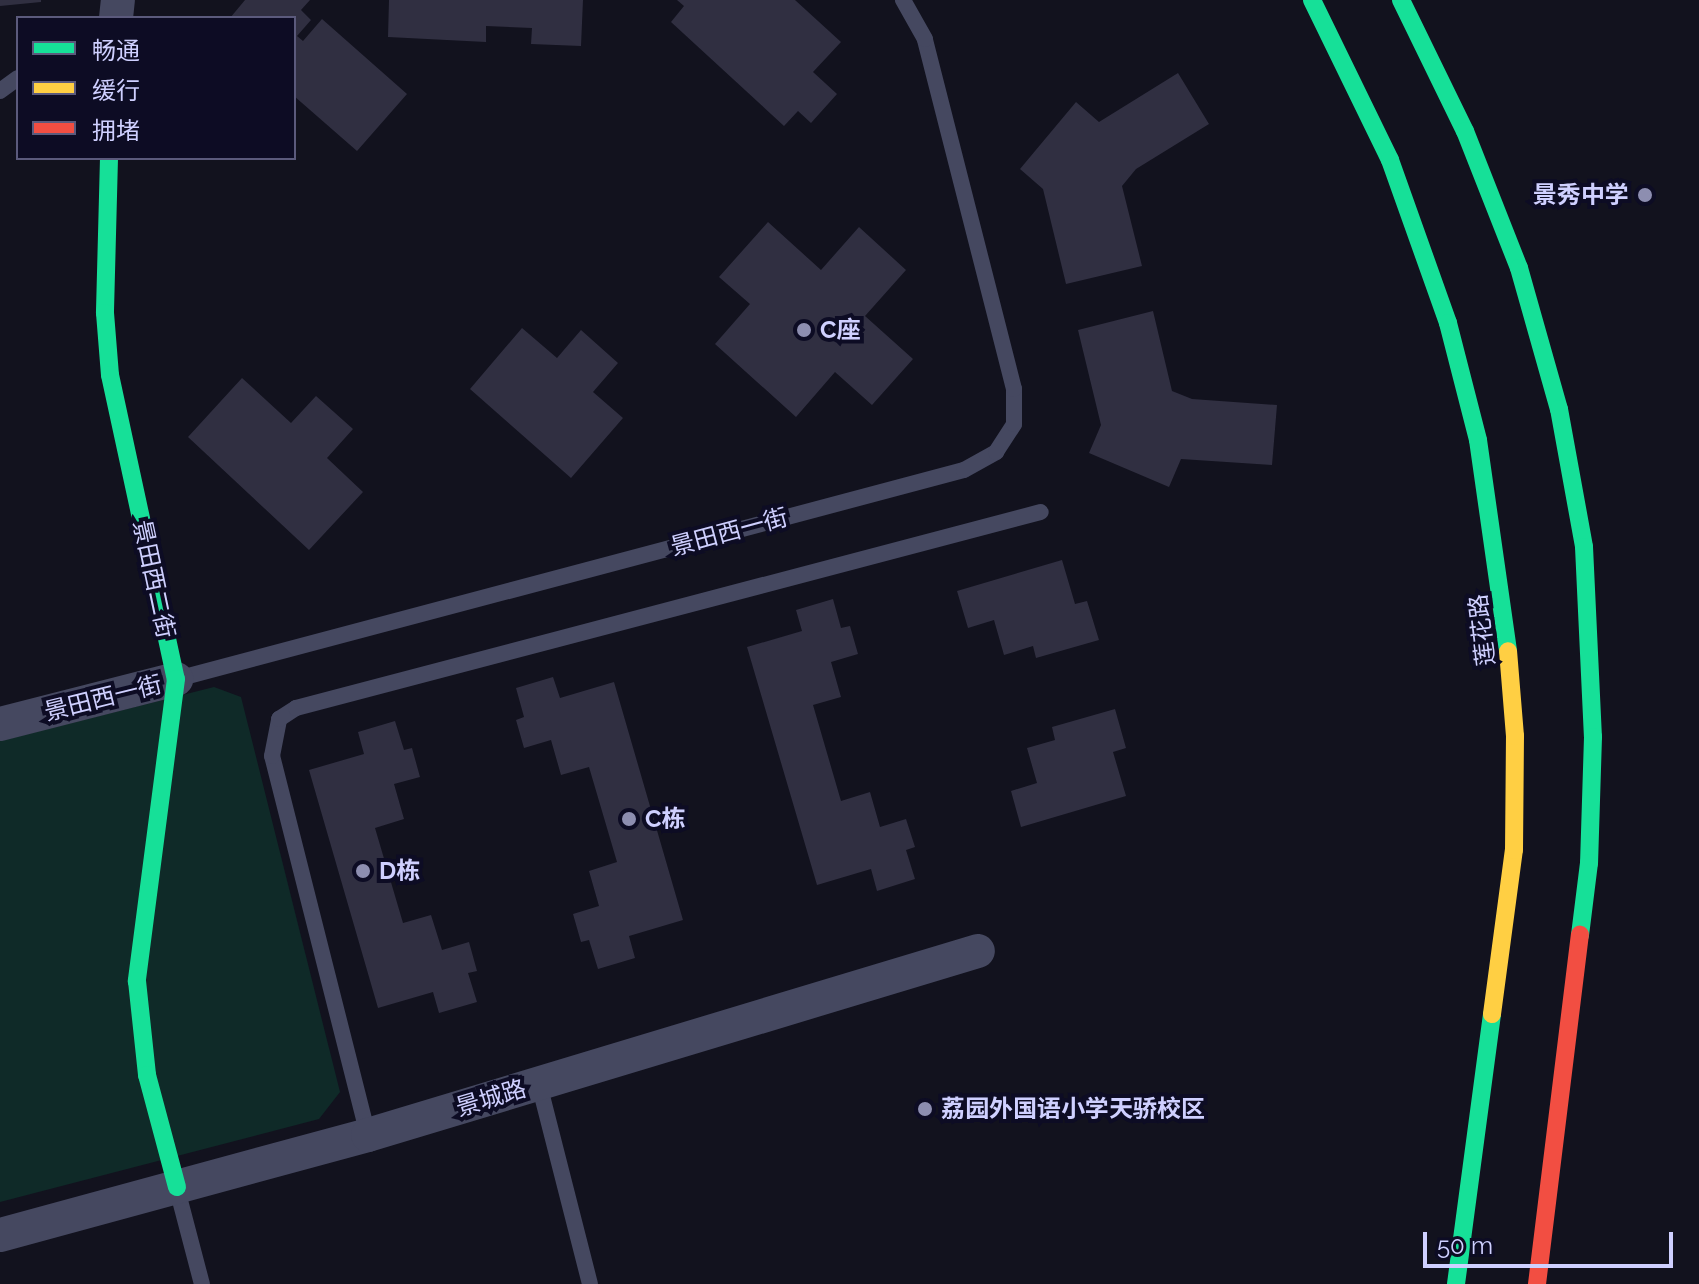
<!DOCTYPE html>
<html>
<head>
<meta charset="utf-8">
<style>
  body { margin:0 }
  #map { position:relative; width:1699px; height:1284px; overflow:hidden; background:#12121e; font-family:Raleway,"Noto Sans SC",sans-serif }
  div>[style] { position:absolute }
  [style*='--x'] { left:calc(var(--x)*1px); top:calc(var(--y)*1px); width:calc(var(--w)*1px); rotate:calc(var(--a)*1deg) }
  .green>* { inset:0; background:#0f2a28 }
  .building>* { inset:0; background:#302f41 }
  .lane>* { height:16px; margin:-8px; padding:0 8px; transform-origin:8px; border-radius:8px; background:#454860 }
  .street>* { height:34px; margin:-17px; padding:0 17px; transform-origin:17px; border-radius:17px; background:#454860 }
  .fast>* { height:18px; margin:-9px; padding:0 9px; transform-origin:9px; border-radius:9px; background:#16e098 }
  .slow>* { height:18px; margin:-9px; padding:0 9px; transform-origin:9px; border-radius:9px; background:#ffcf43 }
  .jam>* { height:18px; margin:-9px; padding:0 9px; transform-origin:9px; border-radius:9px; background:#f24e42 }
  .dots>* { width:22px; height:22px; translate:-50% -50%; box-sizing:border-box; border:4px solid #0d0c24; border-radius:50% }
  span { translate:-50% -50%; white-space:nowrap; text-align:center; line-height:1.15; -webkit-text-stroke:8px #0d0c24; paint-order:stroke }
  .poi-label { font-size:24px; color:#cfd0ff; font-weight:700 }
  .right { translate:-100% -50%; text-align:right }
  .left { translate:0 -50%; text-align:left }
  .street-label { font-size:24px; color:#cfd0ff }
  .legend { position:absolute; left:16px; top:16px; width:280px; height:144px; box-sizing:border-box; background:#0d0c24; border:2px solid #5b5a7c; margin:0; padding:10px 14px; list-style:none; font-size:24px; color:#cfd0ff }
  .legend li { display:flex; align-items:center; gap:16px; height:40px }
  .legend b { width:40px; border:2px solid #5b5a7c }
  .scale { position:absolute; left:1423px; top:1232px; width:250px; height:36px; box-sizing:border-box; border:4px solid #cfd0ff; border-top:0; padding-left:10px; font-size:24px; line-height:28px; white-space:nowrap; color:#cfd0ff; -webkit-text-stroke:6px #0d0c24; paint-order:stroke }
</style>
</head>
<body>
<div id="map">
  <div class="green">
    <div style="clip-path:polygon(214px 687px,241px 697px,340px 1092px,319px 1119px,0 1202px,0 741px)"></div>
  </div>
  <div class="building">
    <div style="clip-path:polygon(0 0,41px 0,41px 2px,0 6px)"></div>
    <div style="clip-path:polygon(245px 0,310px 0,301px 10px,311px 20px,297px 36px,303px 41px,322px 19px,407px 94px,357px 151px,294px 96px,294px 18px,230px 18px)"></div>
    <div style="clip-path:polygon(389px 0,583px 0,581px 46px,531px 44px,532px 28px,486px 26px,486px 42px,388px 37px)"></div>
    <div style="clip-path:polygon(677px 0,795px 0,841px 42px,813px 72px,837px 94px,811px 123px,798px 111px,784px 126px,671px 22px,684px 6px)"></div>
    <div style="clip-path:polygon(1178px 73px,1209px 124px,1136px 169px,1122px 186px,1142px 266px,1066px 284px,1043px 189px,1020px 169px,1076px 102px,1099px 122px)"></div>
    <div style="clip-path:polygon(768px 222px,821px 270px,859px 227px,906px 270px,865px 316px,913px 359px,872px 405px,835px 372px,796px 417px,715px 344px,750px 304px,719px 277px)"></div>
    <div style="clip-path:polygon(1153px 311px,1172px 391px,1192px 399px,1277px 405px,1272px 465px,1181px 459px,1169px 487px,1089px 453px,1101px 425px,1078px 330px)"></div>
    <div style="clip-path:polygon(522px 328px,557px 358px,581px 330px,618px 363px,593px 392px,623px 418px,571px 478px,470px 389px)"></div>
    <div style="clip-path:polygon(242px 378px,291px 423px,316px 396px,353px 429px,327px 458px,363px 492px,309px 550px,188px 437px)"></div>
    <div style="clip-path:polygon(1062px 560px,1075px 604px,1087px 601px,1099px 640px,1036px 658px,1033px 646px,1004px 655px,994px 620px,968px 628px,957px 591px)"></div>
    <div style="clip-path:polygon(833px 599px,841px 628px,850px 626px,858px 654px,831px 662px,841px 697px,813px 705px,841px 801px,870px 792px,880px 827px,906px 819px,915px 847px,906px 850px,915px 879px,877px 891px,871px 869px,817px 885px,747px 647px,802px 631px,796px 610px)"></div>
    <div style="clip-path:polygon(553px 677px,560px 698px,614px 682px,683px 920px,629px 936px,635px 958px,598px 969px,589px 940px,581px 942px,573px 914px,599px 906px,589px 871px,617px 862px,589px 767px,561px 775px,551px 740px,524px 748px,516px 720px,524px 717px,516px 688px)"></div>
    <div style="clip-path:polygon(1115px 709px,1126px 748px,1113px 752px,1126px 796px,1021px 827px,1011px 791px,1037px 783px,1027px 748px,1055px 740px,1052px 727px)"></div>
    <div style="clip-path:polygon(395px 721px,404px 750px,412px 748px,420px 777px,394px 784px,404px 819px,375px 828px,403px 923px,431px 915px,442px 950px,469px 942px,477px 971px,468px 973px,477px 1002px,439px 1013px,433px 992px,378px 1008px,309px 770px,364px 754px,358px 732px)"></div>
  </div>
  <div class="lane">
    <div style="--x:0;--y:91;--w:22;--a:-36"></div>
    <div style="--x:177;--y:679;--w:814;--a:-14.87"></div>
    <div style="--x:964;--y:470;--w:37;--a:-29"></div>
    <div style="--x:996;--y:452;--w:33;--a:-57"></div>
    <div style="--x:1014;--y:424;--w:35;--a:-90"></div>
    <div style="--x:1014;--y:389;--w:361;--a:-104.3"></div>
    <div style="--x:925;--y:39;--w:45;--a:-119.4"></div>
    <div style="--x:539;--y:1084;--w:206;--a:75.7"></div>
    <div style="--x:368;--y:1135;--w:391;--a:-104.2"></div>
    <div style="--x:272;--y:756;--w:38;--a:-79"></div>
    <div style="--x:279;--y:719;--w:20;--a:-33"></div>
    <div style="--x:296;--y:708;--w:770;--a:-14.74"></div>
    <div style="--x:177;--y:1189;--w:98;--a:75.3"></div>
  </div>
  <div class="street">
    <div style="--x:116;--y:18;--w:18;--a:-84"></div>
    <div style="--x:0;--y:724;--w:182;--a:-14.3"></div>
    <div style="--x:0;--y:1235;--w:381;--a:-15.2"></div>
    <div style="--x:368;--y:1135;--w:637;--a:-16.79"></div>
  </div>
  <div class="fast">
    <div style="--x:1312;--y:0;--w:178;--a:64"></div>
    <div style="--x:1390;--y:160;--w:173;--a:70.4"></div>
    <div style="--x:1448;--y:323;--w:121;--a:75.6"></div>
    <div style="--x:1478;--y:440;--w:213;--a:81.9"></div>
    <div style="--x:1401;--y:0;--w:146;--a:64"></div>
    <div style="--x:1465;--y:131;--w:147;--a:68.5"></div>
    <div style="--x:1519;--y:268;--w:147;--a:74.2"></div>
    <div style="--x:1559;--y:409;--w:140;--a:79.7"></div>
    <div style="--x:1584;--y:547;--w:190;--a:87.3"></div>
    <div style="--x:1593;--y:737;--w:126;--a:91.8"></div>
    <div style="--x:1589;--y:863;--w:73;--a:97.1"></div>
    <div style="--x:109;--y:158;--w:155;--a:91.5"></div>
    <div style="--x:105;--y:313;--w:62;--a:85.4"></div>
    <div style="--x:110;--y:375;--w:311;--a:77.8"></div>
    <div style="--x:176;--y:679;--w:305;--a:97.4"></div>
    <div style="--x:137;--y:981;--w:95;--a:83.9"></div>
    <div style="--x:147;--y:1075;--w:116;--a:75"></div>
    <div style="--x:1456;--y:1284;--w:272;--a:-82.4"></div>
  </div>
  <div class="slow">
    <div style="--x:1492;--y:1014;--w:165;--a:-82.4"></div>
    <div style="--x:1514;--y:850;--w:114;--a:-89.5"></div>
    <div style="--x:1515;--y:736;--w:85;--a:-94.7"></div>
  </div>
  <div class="jam">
    <div style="--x:1537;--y:1284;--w:352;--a:-83"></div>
  </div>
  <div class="dots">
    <div style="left:1645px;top:195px;background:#8d8eb0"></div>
    <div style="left:804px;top:330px;background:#8d8eb0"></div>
    <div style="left:629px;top:819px;background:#8d8eb0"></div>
    <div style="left:363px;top:871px;background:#8d8eb0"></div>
    <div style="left:925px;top:1109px;background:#8d8eb0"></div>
  </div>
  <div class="poi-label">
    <span class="right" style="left:1629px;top:195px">景秀中学</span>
    <span class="left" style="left:820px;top:330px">C座</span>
    <span class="left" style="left:645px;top:819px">C栋</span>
    <span class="left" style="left:379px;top:871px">D栋</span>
    <span class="left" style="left:941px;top:1109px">荔园外国语小学天骄校区</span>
  </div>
  <div class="street-label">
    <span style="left:729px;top:532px;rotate:-15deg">景田西一街</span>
    <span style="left:154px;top:579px;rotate:78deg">景田西二街</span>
    <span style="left:1482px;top:630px;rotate:-97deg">莲花路</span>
    <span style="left:103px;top:698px;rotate:-14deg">景田西一街</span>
    <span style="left:491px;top:1098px;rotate:-17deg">景城路</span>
  </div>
  <ul class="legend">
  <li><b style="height:10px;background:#16e098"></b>畅通</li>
  <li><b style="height:10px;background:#ffcf43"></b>缓行</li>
  <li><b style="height:10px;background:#f24e42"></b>拥堵</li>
  </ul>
  <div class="scale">50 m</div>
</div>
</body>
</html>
